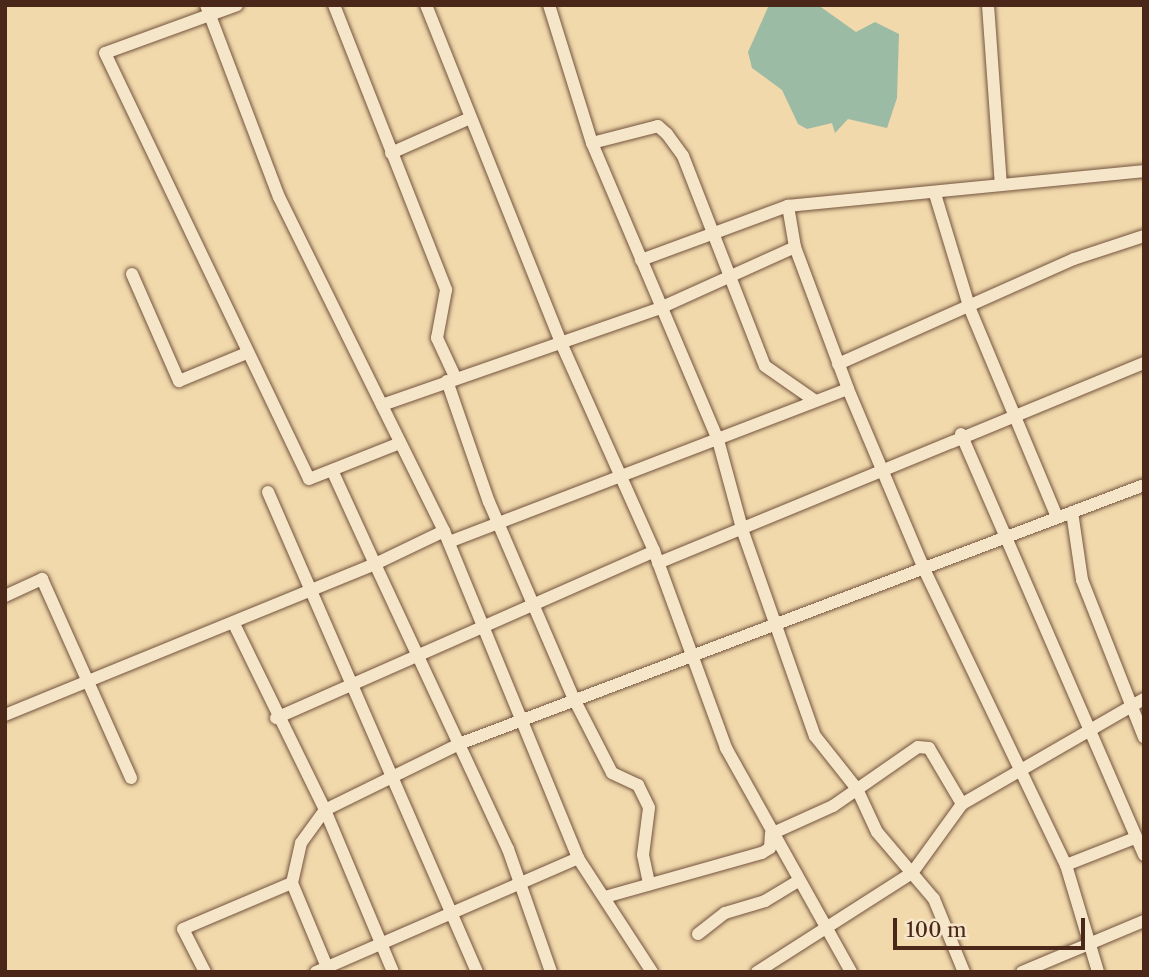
<!DOCTYPE html>
<html>
<head>
<meta charset="utf-8">
<style>
  body { margin:0 }
  #map { position:relative; width:1149px; height:977px; overflow:hidden; background:#f1d9ac; font-family:"Libre Caslon Text",serif }
  div>[style] { position:absolute }
  [style*='--x'] { left:calc(var(--x)*1px); top:calc(var(--y)*1px); width:calc(var(--w)*1px); rotate:calc(var(--a)*1deg) }
  .water>* { inset:0; background:#9cbba4 }
  .roads { filter:drop-shadow(0 0 2px #74543e) drop-shadow(0 0 2px #74543e) }
  .minor>* { height:12px; margin:-6px; padding:0 6px; transform-origin:6px; border-radius:6px; background:#f6e6c9 }
  span { translate:-50% -50%; white-space:nowrap; text-align:center; line-height:1.15; -webkit-text-stroke:6px #f6e6c9; paint-order:stroke }
  .frame { position:absolute; inset:0; border:7px solid #4b2719; pointer-events:none }
  .scale { position:absolute; left:893px; top:918px; width:192px; height:32px; box-sizing:border-box; border:4px solid #4b2719; border-top:0; padding-left:9px; font-size:21px; line-height:24px; white-space:nowrap; color:#4b2719; -webkit-text-stroke:5px #f6e6c9; paint-order:stroke }
</style>
</head>
<body>
<div id="map">
  <div class="water">
    <div style="clip-path:polygon(769px 5px,818px 5px,856px 32px,875px 22px,899px 34px,897px 98px,887px 128px,848px 119px,835px 133px,832px 123px,807px 129px,798px 124px,782px 90px,752px 68px,748px 52px)"></div>
  </div>
  <div class="roads">
    <div class="minor">
      <div style="--x:206;--y:5;--w:205;--a:69.2"></div>
      <div style="--x:279;--y:197;--w:373;--a:63.7"></div>
      <div style="--x:444;--y:531;--w:353;--a:67.7"></div>
      <div style="--x:578;--y:858;--w:136;--a:57"></div>
      <div style="--x:237;--y:5;--w:140;--a:160"></div>
      <div style="--x:105;--y:53;--w:472;--a:64.4"></div>
      <div style="--x:309;--y:479;--w:98;--a:-21.6"></div>
      <div style="--x:334;--y:5;--w:306;--a:68.5"></div>
      <div style="--x:446;--y:290;--w:49;--a:100.6"></div>
      <div style="--x:437;--y:338;--w:45;--a:65.1"></div>
      <div style="--x:426;--y:5;--w:366;--a:68.2"></div>
      <div style="--x:562;--y:345;--w:226;--a:65.9"></div>
      <div style="--x:654;--y:551;--w:210;--a:69.9"></div>
      <div style="--x:726;--y:748;--w:257;--a:60.8"></div>
      <div style="--x:549;--y:5;--w:145;--a:72.7"></div>
      <div style="--x:592;--y:143;--w:323;--a:67"></div>
      <div style="--x:718;--y:440;--w:95;--a:74.8"></div>
      <div style="--x:743;--y:532;--w:216;--a:70.6"></div>
      <div style="--x:815;--y:736;--w:68;--a:51.6"></div>
      <div style="--x:857;--y:789;--w:47;--a:65.1"></div>
      <div style="--x:877;--y:832;--w:88;--a:49.6"></div>
      <div style="--x:934;--y:899;--w:79;--a:67.7"></div>
      <div style="--x:988;--y:5;--w:180;--a:85.9"></div>
      <div style="--x:592;--y:143;--w:68;--a:-14.4"></div>
      <div style="--x:658;--y:126;--w:12;--a:42"></div>
      <div style="--x:667;--y:134;--w:27;--a:54"></div>
      <div style="--x:683;--y:156;--w:225;--a:68.7"></div>
      <div style="--x:765;--y:366;--w:60;--a:34.8"></div>
      <div style="--x:391;--y:153;--w:86;--a:-23.9"></div>
      <div style="--x:935;--y:194;--w:120;--a:73.1"></div>
      <div style="--x:970;--y:309;--w:225;--a:67.3"></div>
      <div style="--x:788;--y:206;--w:42;--a:80.3"></div>
      <div style="--x:795;--y:247;--w:152;--a:69.5"></div>
      <div style="--x:848;--y:389;--w:195;--a:67.1"></div>
      <div style="--x:924;--y:569;--w:328;--a:64.4"></div>
      <div style="--x:1066;--y:865;--w:112;--a:73.3"></div>
      <div style="--x:641;--y:260;--w:157;--a:-20.2"></div>
      <div style="--x:788;--y:206;--w:358;--a:-5.6"></div>
      <div style="--x:132;--y:274;--w:117;--a:66.3"></div>
      <div style="--x:179;--y:381;--w:74;--a:-22.4"></div>
      <div style="--x:838;--y:364;--w:258;--a:-24"></div>
      <div style="--x:1074;--y:259;--w:74;--a:-18.2"></div>
      <div style="--x:447;--y:381;--w:128;--a:70.9"></div>
      <div style="--x:489;--y:502;--w:215;--a:66.7"></div>
      <div style="--x:574;--y:699;--w:83;--a:62.8"></div>
      <div style="--x:612;--y:773;--w:29;--a:25"></div>
      <div style="--x:638;--y:785;--w:25;--a:64"></div>
      <div style="--x:649;--y:808;--w:47;--a:97.3"></div>
      <div style="--x:643;--y:855;--w:30;--a:78"></div>
      <div style="--x:382;--y:405;--w:294;--a:-19.2"></div>
      <div style="--x:660;--y:308;--w:148;--a:-24.3"></div>
      <div style="--x:961;--y:434;--w:459;--a:66.5"></div>
      <div style="--x:268;--y:492;--w:524;--a:66.47"></div>
      <div style="--x:1072;--y:512;--w:69;--a:81.6"></div>
      <div style="--x:1082;--y:580;--w:169;--a:68.5"></div>
      <div style="--x:444;--y:531;--w:76;--a:154.4"></div>
      <div style="--x:375;--y:564;--w:315;--a:65"></div>
      <div style="--x:508;--y:849;--w:130;--a:70.7"></div>
      <div style="--x:449;--y:542;--w:427;--a:-21"></div>
      <div style="--x:658;--y:563;--w:526;--a:-22.37"></div>
      <div style="--x:5;--y:596;--w:41;--a:-24.7"></div>
      <div style="--x:42;--y:579;--w:218;--a:65.9"></div>
      <div style="--x:234;--y:624;--w:207;--a:63.9"></div>
      <div style="--x:325;--y:810;--w:176;--a:67.2"></div>
      <div style="--x:5;--y:715;--w:400;--a:-22.2"></div>
      <div style="--x:375;--y:564;--w:103;--a:-114.6"></div>
      <div style="--x:276;--y:718;--w:413;--a:-23.8"></div>
      <div style="--x:1066;--y:865;--w:74;--a:-21.4"></div>
      <div style="--x:292;--y:883;--w:96;--a:67.4"></div>
      <div style="--x:605;--y:897;--w:163;--a:-15.7"></div>
      <div style="--x:762;--y:853;--w:9;--a:-32"></div>
      <div style="--x:770;--y:848;--w:14;--a:-86"></div>
      <div style="--x:771;--y:834;--w:68;--a:-24.3"></div>
      <div style="--x:833;--y:806;--w:103;--a:-34.8"></div>
      <div style="--x:918;--y:747;--w:11;--a:5"></div>
      <div style="--x:929;--y:748;--w:65;--a:59.5"></div>
      <div style="--x:698;--y:934;--w:34;--a:-38"></div>
      <div style="--x:725;--y:913;--w:42;--a:-16.7"></div>
      <div style="--x:765;--y:901;--w:37;--a:-31"></div>
      <div style="--x:205;--y:972;--w:48;--a:-117.1"></div>
      <div style="--x:183;--y:929;--w:118;--a:-22.9"></div>
      <div style="--x:292;--y:883;--w:41;--a:-77.3"></div>
      <div style="--x:301;--y:843;--w:41;--a:-54"></div>
      <div style="--x:325;--y:810;--w:149;--a:-26.2"></div>
      <div style="--x:459;--y:744;--w:732;--a:-20.71"></div>
      <div style="--x:316;--y:972;--w:286;--a:-23.5"></div>
      <div style="--x:757;--y:972;--w:184;--a:-32.6"></div>
      <div style="--x:912;--y:873;--w:85;--a:-54.1"></div>
      <div style="--x:962;--y:804;--w:210;--a:-30"></div>
      <div style="--x:1022;--y:972;--w:132;--a:-22.7"></div>
    </div>
  </div>
  <div class="frame"></div>
  <div class="scale">100 m</div>
</div>
</body>
</html>
